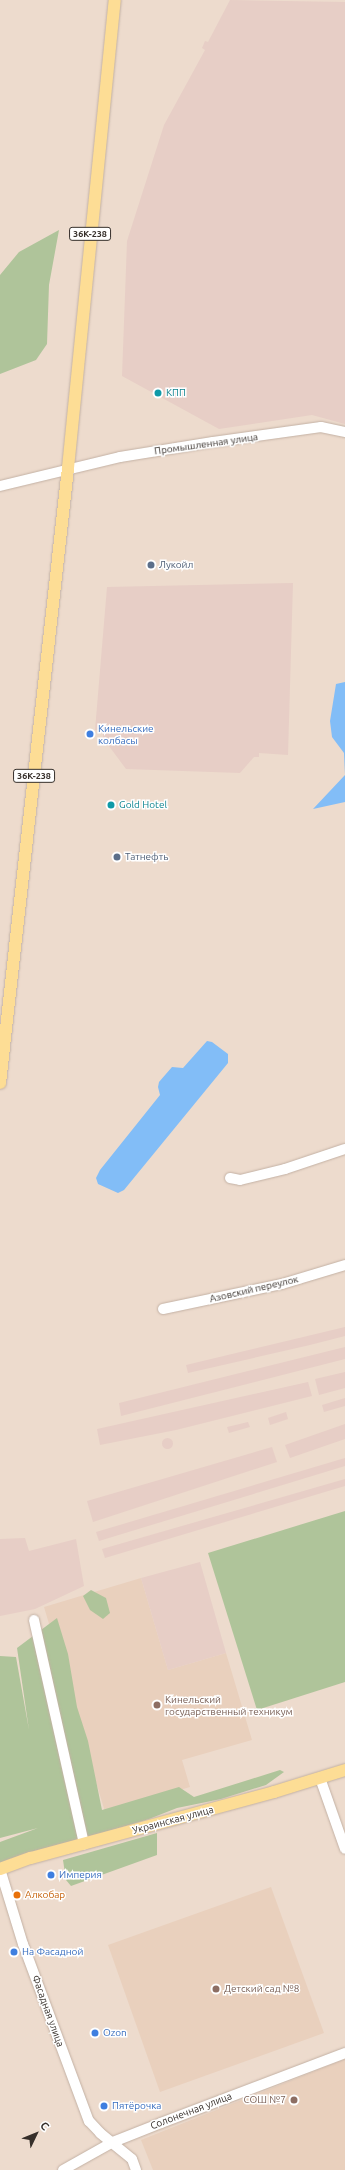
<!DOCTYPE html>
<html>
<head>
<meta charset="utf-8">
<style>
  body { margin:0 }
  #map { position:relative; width:345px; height:2170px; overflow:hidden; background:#eddbcd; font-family:Ubuntu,sans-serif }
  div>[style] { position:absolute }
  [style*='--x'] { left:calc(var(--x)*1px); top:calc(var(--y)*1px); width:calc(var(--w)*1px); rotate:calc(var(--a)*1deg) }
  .built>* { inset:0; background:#e9d0bd }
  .industrial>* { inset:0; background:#e7cec6 }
  .round { border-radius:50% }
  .green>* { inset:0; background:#afc49a }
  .water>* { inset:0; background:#82bdf7 }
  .roads { filter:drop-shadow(0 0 1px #c3b1a4) drop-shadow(0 0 1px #c3b1a4) }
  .minor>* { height:10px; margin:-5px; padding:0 5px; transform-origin:5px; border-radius:5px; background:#fff }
  .major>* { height:12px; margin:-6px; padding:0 6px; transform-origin:6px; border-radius:6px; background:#fddd95 }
  .dots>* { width:11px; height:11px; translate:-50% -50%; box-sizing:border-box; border:2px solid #fff; border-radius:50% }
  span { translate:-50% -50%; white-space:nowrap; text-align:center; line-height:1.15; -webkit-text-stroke:3px #fff; paint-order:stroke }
  .shield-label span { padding:1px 3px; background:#fff; border:1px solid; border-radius:3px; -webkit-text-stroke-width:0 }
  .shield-label { font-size:9px; color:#362f2a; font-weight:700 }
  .culture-label { font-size:10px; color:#0d838f }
  .left { translate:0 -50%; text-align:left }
  .street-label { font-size:10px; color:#362f2a }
  .service-label { font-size:10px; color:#4e5e75 }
  .shop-label { font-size:10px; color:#366cbe }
  .education-label { font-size:10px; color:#785e54 }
  .right { translate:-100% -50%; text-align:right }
  .food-label { font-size:10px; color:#c56008 }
  .north { position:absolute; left:16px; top:2114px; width:40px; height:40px; -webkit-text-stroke:3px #fff; paint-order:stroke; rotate:47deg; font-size:11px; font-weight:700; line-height:16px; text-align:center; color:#362f2a }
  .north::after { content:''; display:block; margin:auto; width:14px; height:18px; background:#362f2a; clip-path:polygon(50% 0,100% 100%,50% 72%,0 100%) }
</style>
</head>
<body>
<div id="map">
  <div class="built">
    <div style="clip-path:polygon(141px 1578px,168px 1670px,226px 1653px,252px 1740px,182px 1760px,190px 1787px,105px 1812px,44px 1607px)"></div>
    <div style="clip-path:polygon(271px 1887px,324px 2033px,160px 2092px,108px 1945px)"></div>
    <div style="clip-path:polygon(345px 2059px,345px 2170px,153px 2170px,141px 2140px)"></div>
  </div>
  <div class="industrial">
    <div style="clip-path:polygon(230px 0,345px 2px,345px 424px,312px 415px,219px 429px,122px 376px,127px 241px,164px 125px,205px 50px,202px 48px,205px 41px,208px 42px)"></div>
    <div style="clip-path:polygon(293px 583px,288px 755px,259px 753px,259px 757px,254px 757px,240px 773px,126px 769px,103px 738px,103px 731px,95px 730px,107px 587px)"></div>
    <div style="clip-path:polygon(345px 1327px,345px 1336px,310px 1345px,188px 1373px,186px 1365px)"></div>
    <div style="clip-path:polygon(345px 1347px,345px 1359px,121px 1416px,119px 1403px)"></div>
    <div style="clip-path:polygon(345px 1372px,345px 1388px,319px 1395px,315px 1379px)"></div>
    <div style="clip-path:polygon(308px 1382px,312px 1396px,176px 1430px,100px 1445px,97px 1429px)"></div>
    <div style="clip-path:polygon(345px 1398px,345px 1406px,324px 1412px,322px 1405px)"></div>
    <div style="clip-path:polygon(286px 1412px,288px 1419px,270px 1425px,268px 1418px)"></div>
    <div style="clip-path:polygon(248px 1422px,250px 1427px,229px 1433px,227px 1427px)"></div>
    <div style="clip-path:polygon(345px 1424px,345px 1439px,290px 1458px,285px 1445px)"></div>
    <div class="round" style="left:161.5px;top:1437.5px;width:11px;height:11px"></div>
    <div style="clip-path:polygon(272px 1447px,277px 1462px,93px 1522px,87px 1501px)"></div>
    <div style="clip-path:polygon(345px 1458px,345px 1466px,99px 1541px,96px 1532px)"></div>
    <div style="clip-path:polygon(345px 1479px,345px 1486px,105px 1558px,102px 1549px)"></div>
    <div style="clip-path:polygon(25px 1538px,29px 1551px,76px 1539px,84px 1586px,35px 1609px,0 1616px,0 1539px)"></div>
    <div style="clip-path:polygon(200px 1562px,226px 1653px,168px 1670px,141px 1578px)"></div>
  </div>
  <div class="green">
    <div style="clip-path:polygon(59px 230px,49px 285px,47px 344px,36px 360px,0 374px,0 275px,19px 252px)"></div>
    <div style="clip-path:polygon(345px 1511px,345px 1682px,257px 1710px,208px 1553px)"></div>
    <div style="clip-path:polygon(91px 1590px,106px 1598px,110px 1613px,103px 1619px,90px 1610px,83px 1596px)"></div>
    <div style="clip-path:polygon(57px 1618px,68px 1654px,77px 1707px,88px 1741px,102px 1810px,179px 1787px,194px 1797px,280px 1770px,284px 1772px,266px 1785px,221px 1799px,177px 1808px,149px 1819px,0 1864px,0 1842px,38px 1828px,0 1838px,0 1656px,16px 1657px,29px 1730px,17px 1648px)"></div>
    <div style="clip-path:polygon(157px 1833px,157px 1855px,71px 1886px,66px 1880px,63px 1860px)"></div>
  </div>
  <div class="water">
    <div style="clip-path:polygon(345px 682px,345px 802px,313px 809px,345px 775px,344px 753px,332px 737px,330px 721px,336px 684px)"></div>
    <div style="clip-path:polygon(207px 1041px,212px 1042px,228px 1054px,228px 1063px,124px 1190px,118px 1193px,98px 1184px,96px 1178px,100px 1170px,160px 1095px,158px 1087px,159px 1082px,172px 1067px,183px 1068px)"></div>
  </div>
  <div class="roads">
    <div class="minor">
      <div style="--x:0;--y:486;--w:123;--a:-13.6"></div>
      <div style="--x:120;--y:457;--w:94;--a:-9.2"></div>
      <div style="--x:213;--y:442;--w:109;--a:-7.9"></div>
      <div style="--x:321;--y:427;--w:25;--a:12"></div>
      <div style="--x:230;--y:1178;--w:10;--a:11"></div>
      <div style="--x:240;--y:1180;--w:46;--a:-13.7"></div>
      <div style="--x:285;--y:1169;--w:63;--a:-18.4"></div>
      <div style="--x:163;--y:1309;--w:122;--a:-11.9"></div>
      <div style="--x:282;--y:1284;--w:66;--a:-16.8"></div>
      <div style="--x:34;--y:1620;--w:230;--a:77.4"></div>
      <div style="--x:320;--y:1778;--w:75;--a:70.6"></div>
      <div style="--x:0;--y:1869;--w:78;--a:73"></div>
      <div style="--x:23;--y:1944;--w:189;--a:69.6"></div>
      <div style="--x:89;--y:2121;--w:16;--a:47"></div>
      <div style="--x:100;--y:2133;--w:41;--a:39.1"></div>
      <div style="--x:132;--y:2159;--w:12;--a:70"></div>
      <div style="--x:63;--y:2170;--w:57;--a:-29.2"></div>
      <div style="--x:113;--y:2142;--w:52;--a:-21.6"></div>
      <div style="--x:161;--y:2123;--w:197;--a:-20.8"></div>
    </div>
    <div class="major">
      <div style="--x:0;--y:1083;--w:619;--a:-83.69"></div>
      <div style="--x:68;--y:468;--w:470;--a:-84.3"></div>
      <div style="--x:0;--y:1869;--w:33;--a:-20"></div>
      <div style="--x:31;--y:1858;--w:252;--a:-15.2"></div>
      <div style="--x:274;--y:1792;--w:74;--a:-17.2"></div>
    </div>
  </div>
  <div class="dots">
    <div style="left:158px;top:393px;background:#0f9aa8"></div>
    <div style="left:151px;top:565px;background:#5c6f8a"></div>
    <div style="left:90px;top:734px;background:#3f7fe0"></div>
    <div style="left:111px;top:805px;background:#0f9aa8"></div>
    <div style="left:117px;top:857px;background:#5c6f8a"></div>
    <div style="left:157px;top:1705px;background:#8d6e63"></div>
    <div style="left:51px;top:1875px;background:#3f7fe0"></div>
    <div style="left:17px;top:1895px;background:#e8710a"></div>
    <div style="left:14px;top:1952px;background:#3f7fe0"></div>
    <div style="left:216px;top:1989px;background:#8d6e63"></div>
    <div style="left:95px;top:2033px;background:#3f7fe0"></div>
    <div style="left:294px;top:2100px;background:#8d6e63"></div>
    <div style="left:104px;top:2106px;background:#3f7fe0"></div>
  </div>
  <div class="shield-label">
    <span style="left:90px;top:234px">36К-238</span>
    <span style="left:34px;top:776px">36К-238</span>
  </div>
  <div class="culture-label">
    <span class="left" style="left:166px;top:393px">КПП</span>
    <span class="left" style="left:119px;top:805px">Gold Hotel</span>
  </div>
  <div class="street-label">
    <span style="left:206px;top:444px;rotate:-8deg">Промышленная улица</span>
    <span style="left:254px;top:1289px;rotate:-13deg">Азовский переулок</span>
    <span style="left:173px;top:1820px;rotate:-15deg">Украинская улица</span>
    <span style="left:48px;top:2011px;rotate:70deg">Фасадная улица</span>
    <span style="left:191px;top:2111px;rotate:-21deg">Солонечная улица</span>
  </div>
  <div class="service-label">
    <span class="left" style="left:159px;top:565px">Лукойл</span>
    <span class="left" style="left:125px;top:857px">Татнефть</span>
  </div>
  <div class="shop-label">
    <span class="left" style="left:98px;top:734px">Кинельские<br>колбасы</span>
    <span class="left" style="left:59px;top:1875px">Империя</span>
    <span class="left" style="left:22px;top:1952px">На Фасадной</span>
    <span class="left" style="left:103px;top:2033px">Ozon</span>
    <span class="left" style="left:112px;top:2106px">Пятёрочка</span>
  </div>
  <div class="education-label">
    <span class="left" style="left:165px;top:1705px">Кинельский<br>государственный техникум</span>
    <span class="left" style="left:224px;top:1989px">Детский сад №8</span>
    <span class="right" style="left:286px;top:2100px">СОШ №7</span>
  </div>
  <div class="food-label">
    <span class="left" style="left:25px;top:1895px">Алкобар</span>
  </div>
  <div class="north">С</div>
</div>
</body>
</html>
